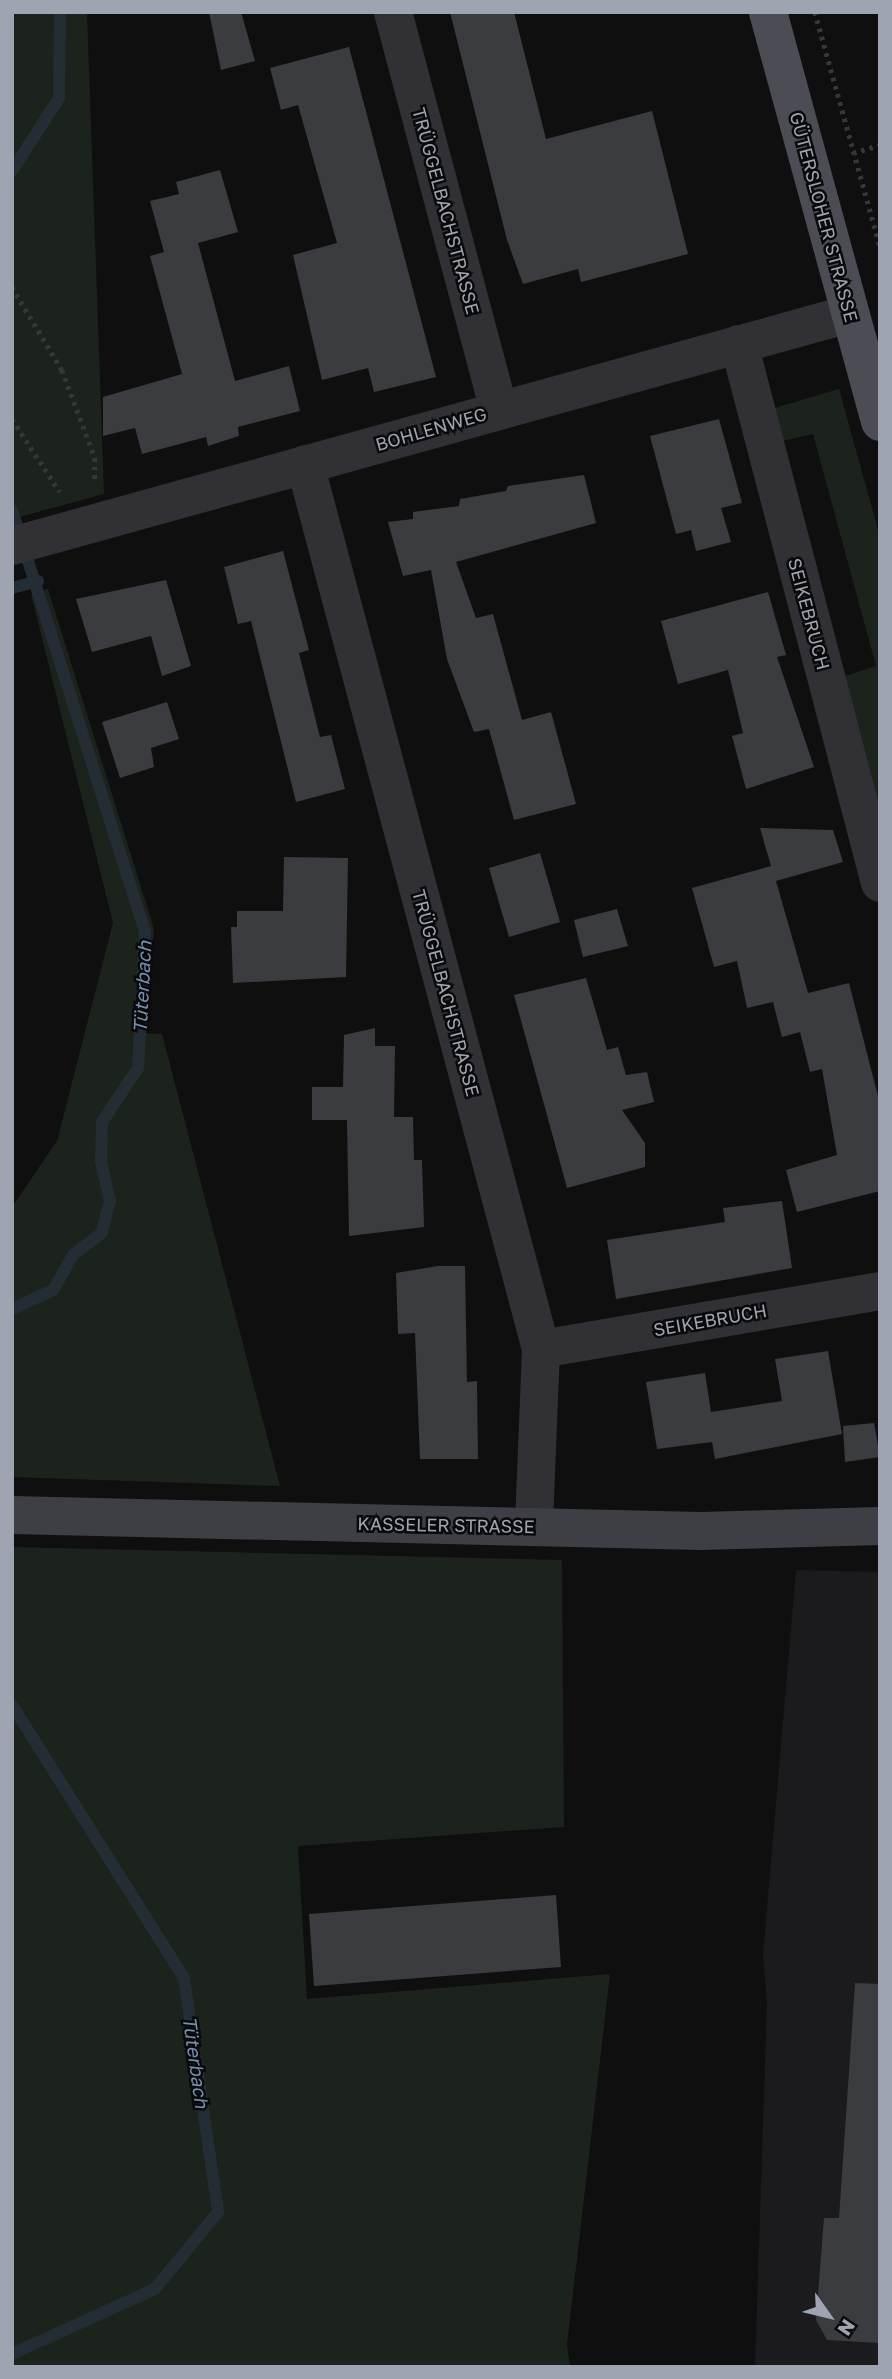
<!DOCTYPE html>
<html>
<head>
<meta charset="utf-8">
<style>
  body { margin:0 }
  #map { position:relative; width:892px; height:2379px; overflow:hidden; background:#0f0f10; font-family:"Golos Text",sans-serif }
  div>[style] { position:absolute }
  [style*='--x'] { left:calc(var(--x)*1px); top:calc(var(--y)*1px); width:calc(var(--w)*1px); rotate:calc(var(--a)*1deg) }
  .built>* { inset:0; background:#1b1b1d }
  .green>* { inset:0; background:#1b231c }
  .stream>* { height:12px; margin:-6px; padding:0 6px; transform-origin:6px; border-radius:6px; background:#252d34 }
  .building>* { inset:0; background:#3b3c40 }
  .path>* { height:4.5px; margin-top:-2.25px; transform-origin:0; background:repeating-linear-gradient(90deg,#36373c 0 3.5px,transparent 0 8.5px) }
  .street>* { height:38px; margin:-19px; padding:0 19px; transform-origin:19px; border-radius:19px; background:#303035 }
  .secondary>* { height:38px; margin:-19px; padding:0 19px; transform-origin:19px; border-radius:19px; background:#3e3f45 }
  .primary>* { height:38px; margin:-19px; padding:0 19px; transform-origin:19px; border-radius:19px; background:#4c4d54 }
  span { translate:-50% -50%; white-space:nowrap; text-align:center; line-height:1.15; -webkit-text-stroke:5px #0a0a0b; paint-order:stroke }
  .street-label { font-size:18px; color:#9fa4b2 }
  .water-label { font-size:19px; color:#7490af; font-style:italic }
  .frame { position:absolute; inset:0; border:14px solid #9fa4b2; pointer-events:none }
  .north { position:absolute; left:794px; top:2281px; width:70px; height:70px; -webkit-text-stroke:5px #0a0a0b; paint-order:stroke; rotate:124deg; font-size:19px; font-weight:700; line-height:28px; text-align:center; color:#9fa4b2 }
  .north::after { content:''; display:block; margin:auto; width:24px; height:32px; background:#9fa4b2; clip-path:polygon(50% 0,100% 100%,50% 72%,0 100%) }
</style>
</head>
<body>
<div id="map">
  <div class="built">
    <div style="clip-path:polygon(796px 1570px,880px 1572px,880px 2367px,755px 2367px,767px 2002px,763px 1955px)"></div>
  </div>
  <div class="green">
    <div style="clip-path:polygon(12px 12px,87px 12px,104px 494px,12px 519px)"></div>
    <div style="clip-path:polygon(839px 389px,880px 537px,880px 813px,845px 676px,876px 666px,813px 434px,778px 442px,771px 409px)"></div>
    <div style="clip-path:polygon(48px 589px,154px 929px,145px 1033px,162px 1034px,280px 1486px,12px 1477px,12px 1207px,57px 1141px,113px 923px,31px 594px)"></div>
    <div style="clip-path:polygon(12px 1547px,562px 1560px,564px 1827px,298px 1846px,307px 1999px,610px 1974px,567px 2345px,570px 2367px,12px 2367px)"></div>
  </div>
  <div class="stream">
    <div style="--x:12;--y:171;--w:87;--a:-57.2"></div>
    <div style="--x:59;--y:98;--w:86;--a:-89.3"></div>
    <div style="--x:12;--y:510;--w:442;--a:72.5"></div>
    <div style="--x:145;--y:931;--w:137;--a:92.9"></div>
    <div style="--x:138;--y:1068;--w:65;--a:123.7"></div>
    <div style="--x:102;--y:1122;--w:40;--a:91.4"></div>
    <div style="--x:101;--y:1162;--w:39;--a:77"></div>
    <div style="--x:110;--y:1200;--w:34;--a:104"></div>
    <div style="--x:102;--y:1233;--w:36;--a:143"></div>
    <div style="--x:73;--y:1255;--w:40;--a:119.7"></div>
    <div style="--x:53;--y:1290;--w:45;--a:155.1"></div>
    <div style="--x:12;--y:588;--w:27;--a:-15"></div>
    <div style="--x:12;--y:1705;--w:323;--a:57.8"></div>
    <div style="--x:184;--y:1978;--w:236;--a:81.7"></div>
    <div style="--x:218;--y:2212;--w:99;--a:129.3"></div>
    <div style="--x:155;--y:2289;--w:157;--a:155.6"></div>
  </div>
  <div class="building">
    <div style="clip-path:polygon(209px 12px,241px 12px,255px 61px,221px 70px)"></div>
    <div style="clip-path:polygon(450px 12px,514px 12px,546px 139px,652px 111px,688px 254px,581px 282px,578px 269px,523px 284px,507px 240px)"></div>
    <div style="clip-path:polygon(349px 47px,436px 377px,374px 392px,368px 368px,322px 380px,293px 255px,337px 243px,298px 105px,281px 110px,270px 68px)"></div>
    <div style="clip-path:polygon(220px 170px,238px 232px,198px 243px,235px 381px,289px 366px,300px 411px,238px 427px,239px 436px,208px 446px,206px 437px,142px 454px,135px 428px,103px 436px,103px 397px,182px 374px,150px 256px,164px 252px,150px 201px,179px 194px,176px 182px)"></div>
    <div style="clip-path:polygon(719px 419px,742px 503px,721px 508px,731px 542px,696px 551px,691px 530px,676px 534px,650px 436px)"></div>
    <div style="clip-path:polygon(584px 475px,596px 523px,456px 562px,476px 618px,493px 614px,522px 720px,551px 712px,576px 804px,514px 820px,489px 729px,474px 732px,447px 659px,431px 570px,403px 576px,388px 522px,413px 519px,413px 512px,459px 506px,460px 499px,506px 491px,508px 486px)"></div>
    <div style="clip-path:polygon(283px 551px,309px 650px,299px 653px,320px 737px,331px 735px,345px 789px,296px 802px,251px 621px,238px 624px,224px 567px)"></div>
    <div style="clip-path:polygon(166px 580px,191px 666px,162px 676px,151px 636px,92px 652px,76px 599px)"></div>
    <div style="clip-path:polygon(768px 592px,786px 655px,777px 657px,814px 767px,746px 789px,732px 736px,743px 733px,728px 670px,678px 684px,661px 621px)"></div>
    <div style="clip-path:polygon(167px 702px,179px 739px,151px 748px,154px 767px,120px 778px,102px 722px)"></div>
    <div style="clip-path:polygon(760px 828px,833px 830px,843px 862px,776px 881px,808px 993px,849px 983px,880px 1104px,880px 1191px,797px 1212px,786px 1170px,837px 1155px,822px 1069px,810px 1072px,800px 1032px,782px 1037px,773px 1002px,747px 1008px,737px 961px,714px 967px,692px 888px,771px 866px)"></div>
    <div style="clip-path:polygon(540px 853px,560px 922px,509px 937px,489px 868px)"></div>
    <div style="clip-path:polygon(284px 857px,348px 858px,346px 977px,233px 983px,231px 927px,237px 927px,237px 911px,283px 911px)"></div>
    <div style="clip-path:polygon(617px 909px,628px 946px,583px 957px,574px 920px)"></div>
    <div style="clip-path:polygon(586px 978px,607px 1050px,618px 1047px,626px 1075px,647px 1072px,654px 1102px,622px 1110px,645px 1143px,645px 1167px,567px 1188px,514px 995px)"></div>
    <div style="clip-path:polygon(375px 1028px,375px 1046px,395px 1046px,394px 1117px,413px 1117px,414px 1160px,422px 1160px,424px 1227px,349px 1236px,347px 1120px,312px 1120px,312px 1087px,343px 1087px,344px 1035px)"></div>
    <div style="clip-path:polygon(782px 1201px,792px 1268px,616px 1299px,607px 1240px,725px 1222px,723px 1208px)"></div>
    <div style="clip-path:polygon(438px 1266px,465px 1266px,467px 1382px,477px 1381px,478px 1459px,420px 1459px,415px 1333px,398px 1334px,396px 1273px)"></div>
    <div style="clip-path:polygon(828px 1351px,842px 1434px,715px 1459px,712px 1442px,657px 1449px,646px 1382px,705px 1373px,711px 1412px,782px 1401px,775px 1359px)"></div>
    <div style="clip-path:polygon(874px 1423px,880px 1457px,845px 1462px,843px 1426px)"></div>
    <div style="clip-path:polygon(556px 1895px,561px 1967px,314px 1986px,309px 1914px)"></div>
    <div style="clip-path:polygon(855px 1983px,880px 1984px,880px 2343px,827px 2340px,816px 2320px,824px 2218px,839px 2218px)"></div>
  </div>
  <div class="path">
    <div style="--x:815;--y:12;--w:244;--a:74.5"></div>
    <div style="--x:853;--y:153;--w:28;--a:-17"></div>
    <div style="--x:12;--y:287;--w:97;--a:58.9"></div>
    <div style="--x:62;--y:370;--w:94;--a:69.4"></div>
    <div style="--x:95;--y:458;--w:24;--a:90"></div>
    <div style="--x:12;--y:419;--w:87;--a:56.7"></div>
  </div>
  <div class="street">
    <div style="--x:393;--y:12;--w:412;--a:75.1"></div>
    <div style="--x:739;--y:344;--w:557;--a:75.34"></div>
    <div style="--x:305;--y:464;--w:916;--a:75.07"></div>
    <div style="--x:541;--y:1349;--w:178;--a:92.3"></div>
    <div style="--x:12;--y:546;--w:869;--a:-15.49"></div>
    <div style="--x:541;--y:1349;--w:344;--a:-9.7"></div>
  </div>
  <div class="secondary">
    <div style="--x:12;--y:1515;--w:689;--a:1.33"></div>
    <div style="--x:701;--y:1531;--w:179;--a:-1.6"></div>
  </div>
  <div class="primary">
    <div style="--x:768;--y:12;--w:425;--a:74.7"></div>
  </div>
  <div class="street-label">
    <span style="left:446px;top:211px;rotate:75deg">TRÜGGELBACHSTRASSE</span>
    <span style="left:824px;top:217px;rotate:75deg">GÜTERSLOHER STRASSE</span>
    <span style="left:431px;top:429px;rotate:-16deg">BOHLENWEG</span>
    <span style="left:809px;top:614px;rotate:75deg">SEIKEBRUCH</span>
    <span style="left:446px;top:993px;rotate:75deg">TRÜGGELBACHSTRASSE</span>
    <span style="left:710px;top:1320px;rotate:-10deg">SEIKEBRUCH</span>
    <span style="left:446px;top:1525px;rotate:1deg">KASSELER STRASSE</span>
  </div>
  <div class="water-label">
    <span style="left:142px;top:987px;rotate:-87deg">Tüterbach</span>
    <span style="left:196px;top:2062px;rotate:82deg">Tüterbach</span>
  </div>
  <div class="frame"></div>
  <div class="north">N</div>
</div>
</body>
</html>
